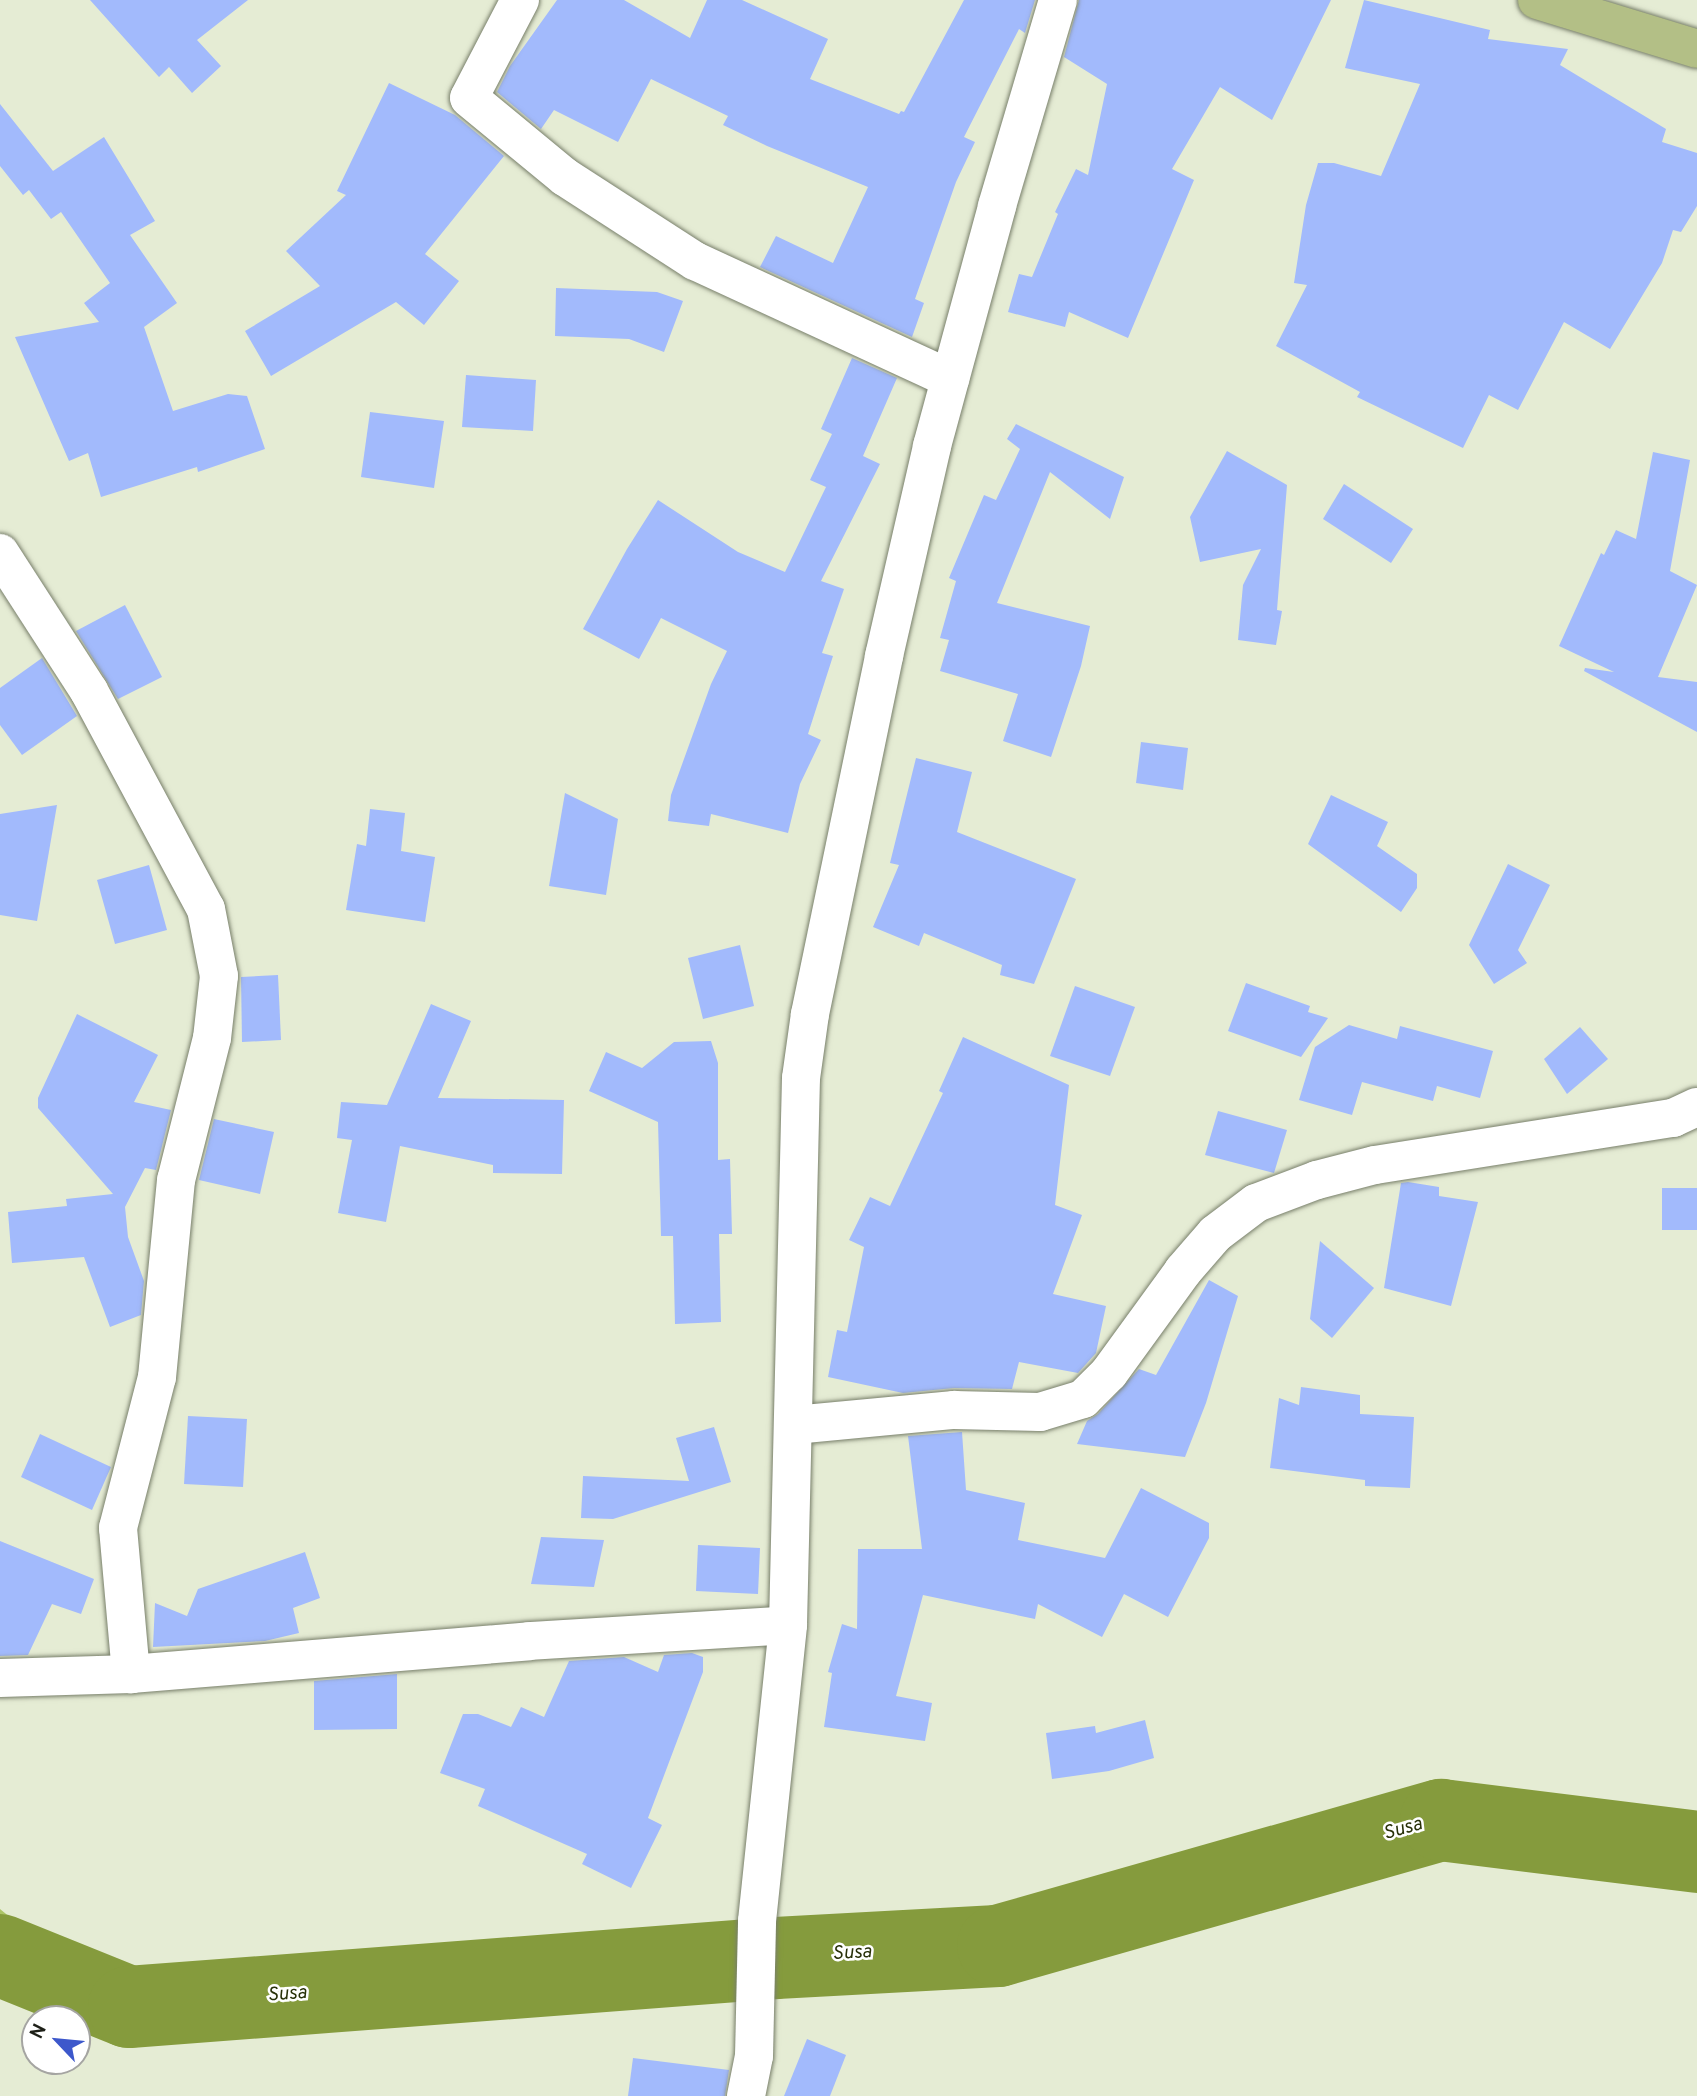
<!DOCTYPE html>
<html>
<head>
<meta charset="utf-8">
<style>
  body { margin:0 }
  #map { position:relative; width:1697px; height:2096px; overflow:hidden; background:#e5ecd4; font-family:Overpass,sans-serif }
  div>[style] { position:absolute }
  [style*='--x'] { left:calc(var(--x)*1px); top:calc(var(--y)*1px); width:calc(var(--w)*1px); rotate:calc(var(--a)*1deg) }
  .forest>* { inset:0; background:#acc467 }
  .river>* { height:82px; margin:-41px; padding:0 41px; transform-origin:41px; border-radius:41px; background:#859b3d }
  .building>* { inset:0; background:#a2bafc }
  .roads { filter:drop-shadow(0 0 2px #787f6a) drop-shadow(0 0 2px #787f6a) }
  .minor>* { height:38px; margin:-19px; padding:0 19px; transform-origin:19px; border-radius:19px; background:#fff }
  .secondary>* { height:38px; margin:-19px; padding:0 19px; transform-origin:19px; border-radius:19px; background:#fff }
  .primary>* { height:38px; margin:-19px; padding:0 19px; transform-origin:19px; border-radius:19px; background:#b3bf86 }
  span { translate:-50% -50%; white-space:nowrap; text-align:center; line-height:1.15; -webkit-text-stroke:5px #fff; paint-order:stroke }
  .water-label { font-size:19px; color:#283109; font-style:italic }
  .north { position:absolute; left:21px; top:2005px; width:70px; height:70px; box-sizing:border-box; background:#fff; border:2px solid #a5a5a2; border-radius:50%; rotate:296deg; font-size:19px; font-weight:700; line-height:28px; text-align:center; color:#1d1f17 }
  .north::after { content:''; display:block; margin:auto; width:24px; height:32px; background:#3d58cb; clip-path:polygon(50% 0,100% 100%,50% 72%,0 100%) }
</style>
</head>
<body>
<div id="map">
  <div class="forest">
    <div style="clip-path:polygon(0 1909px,40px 1942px,0 1994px)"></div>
  </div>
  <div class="river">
    <div style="--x:0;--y:1955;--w:139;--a:22"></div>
    <div style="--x:129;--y:2007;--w:649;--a:-4.33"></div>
    <div style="--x:776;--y:1958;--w:222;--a:-3.1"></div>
    <div style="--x:998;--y:1946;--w:461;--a:-15.9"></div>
    <div style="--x:1441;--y:1820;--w:258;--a:7.1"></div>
  </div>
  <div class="building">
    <div style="clip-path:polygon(90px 0,248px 0,197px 40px,221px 66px,192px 93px,169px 67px,159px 77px)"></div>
    <div style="clip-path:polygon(557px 0,624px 0,690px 38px,707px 0,742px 0,828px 39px,810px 79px,899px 114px,901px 111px,904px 112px,964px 0,1035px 0,1025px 33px,1019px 29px,964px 137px,975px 142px,956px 182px,915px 299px,924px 303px,912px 337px,760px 267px,776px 236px,833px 263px,868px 187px,767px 146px,723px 125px,728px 116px,651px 79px,618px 142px,554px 110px,541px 129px,497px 92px,510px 66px)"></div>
    <div style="clip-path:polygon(1079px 0,1331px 0,1272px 120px,1220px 87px,1172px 169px,1194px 180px,1128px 338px,1069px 312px,1065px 327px,1008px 312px,1019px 274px,1032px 277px,1058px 214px,1055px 212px,1076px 169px,1088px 175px,1107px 84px,1064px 57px)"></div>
    <div style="clip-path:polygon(1364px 0,1490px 30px,1488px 39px,1568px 49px,1560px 65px,1666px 129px,1662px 142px,1697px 153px,1697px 206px,1681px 232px,1673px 230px,1662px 263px,1610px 349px,1564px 322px,1518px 410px,1489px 395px,1463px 448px,1357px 397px,1360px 392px,1276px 346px,1307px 285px,1294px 283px,1306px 205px,1318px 163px,1334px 163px,1381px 176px,1420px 84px,1345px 68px)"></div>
    <div style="clip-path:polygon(389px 83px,455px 115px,504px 156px,425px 254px,459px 281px,424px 325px,396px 302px,271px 376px,245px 331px,320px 286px,286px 251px,346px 195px,337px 191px)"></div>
    <div style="clip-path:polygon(0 104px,53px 171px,104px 137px,155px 221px,130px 235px,177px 303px,144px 327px,173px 411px,228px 394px,247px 396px,265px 449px,198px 472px,197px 467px,101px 497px,88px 453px,69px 461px,15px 337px,99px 322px,84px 303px,110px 283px,61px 212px,51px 219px,29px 190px,23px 195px,0 166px)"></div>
    <div style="clip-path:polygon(556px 288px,657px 292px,683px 301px,664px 352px,629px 339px,555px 336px)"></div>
    <div style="clip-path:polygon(852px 358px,897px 378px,863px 456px,880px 464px,821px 581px,844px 589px,822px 653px,833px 656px,808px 734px,821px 740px,800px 784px,788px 833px,711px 814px,709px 826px,668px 821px,671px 795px,711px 684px,727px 651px,661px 618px,639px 659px,583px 629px,627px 549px,658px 500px,738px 552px,785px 572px,826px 487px,810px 480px,832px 434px,821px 429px)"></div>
    <div style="clip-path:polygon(466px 375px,536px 380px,533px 431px,462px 427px)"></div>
    <div style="clip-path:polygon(370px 412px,444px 421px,434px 488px,361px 477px)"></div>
    <div style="clip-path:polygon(1016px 424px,1124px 477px,1110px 519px,1050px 472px,997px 603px,1090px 626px,1081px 666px,1051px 757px,1003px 741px,1018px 694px,940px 671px,949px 640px,940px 638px,956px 581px,949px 578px,984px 495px,996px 500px,1020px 449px,1007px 439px)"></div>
    <div style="clip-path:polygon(1227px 451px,1287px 485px,1277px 610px,1282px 611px,1276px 645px,1238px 640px,1243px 585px,1261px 549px,1200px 562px,1190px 517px)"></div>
    <div style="clip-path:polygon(1653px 452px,1690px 460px,1670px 571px,1697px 585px,1658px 677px,1697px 682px,1697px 732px,1584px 671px,1585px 668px,1614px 672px,1559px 646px,1601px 553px,1604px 555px,1616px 530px,1636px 539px)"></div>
    <div style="clip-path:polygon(1344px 484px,1413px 529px,1391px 563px,1323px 519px)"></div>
    <div style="clip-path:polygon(125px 605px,162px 677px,118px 699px,76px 631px)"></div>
    <div style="clip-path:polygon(42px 658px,77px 716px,22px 755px,0 725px,0 688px)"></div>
    <div style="clip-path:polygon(1141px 742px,1188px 748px,1183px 790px,1136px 783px)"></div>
    <div style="clip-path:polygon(916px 758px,972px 772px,957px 832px,1076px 879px,1034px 984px,1000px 975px,1002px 965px,924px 933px,919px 946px,873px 927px,899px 865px,890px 863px)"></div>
    <div style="clip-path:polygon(565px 793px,618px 819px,606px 895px,549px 886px)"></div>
    <div style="clip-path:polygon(1331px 795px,1388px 822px,1377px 846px,1417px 874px,1417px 888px,1401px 912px,1308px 844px)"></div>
    <div style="clip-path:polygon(57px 805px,37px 921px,0 915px,0 814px)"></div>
    <div style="clip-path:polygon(370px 809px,405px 813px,401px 851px,435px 857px,425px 922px,346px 910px,357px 844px,366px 846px)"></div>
    <div style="clip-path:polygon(1508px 864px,1550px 885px,1518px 950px,1527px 963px,1494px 984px,1469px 945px)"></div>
    <div style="clip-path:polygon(149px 865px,167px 930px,115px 944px,97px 880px)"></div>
    <div style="clip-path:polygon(740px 945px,754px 1006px,703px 1019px,688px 958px)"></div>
    <div style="clip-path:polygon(278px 975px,281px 1040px,242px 1042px,241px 977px)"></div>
    <div style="clip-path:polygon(1246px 983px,1310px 1006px,1308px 1012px,1328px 1018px,1301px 1057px,1228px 1031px)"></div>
    <div style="clip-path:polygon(1075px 986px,1135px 1007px,1110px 1076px,1050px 1056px)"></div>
    <div style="clip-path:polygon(431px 1004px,471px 1021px,438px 1098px,564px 1100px,562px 1174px,493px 1173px,493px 1165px,400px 1146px,386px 1222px,338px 1213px,352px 1140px,337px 1138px,341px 1102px,387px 1105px)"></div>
    <div style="clip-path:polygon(77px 1014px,158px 1055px,134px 1102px,171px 1110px,156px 1170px,145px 1168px,125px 1207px,128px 1237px,144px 1281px,141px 1315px,110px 1327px,84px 1257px,12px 1263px,8px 1212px,67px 1206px,66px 1199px,113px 1194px,38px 1108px,38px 1098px)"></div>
    <div style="clip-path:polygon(1349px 1025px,1397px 1039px,1400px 1026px,1493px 1051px,1480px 1098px,1437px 1086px,1433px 1101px,1362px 1082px,1352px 1115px,1299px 1100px,1315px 1047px)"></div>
    <div style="clip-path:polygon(1580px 1027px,1608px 1059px,1567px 1094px,1544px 1059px)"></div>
    <div style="clip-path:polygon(963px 1037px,1069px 1085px,1055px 1205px,1082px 1215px,1053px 1294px,1106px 1306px,1096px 1353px,1078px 1373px,1019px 1362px,1012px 1389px,954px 1388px,903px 1393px,828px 1377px,837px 1330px,847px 1332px,864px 1247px,849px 1240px,870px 1197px,890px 1206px,943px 1093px,939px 1091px)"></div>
    <div style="clip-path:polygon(711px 1041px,718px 1063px,718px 1160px,730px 1159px,732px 1234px,719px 1234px,721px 1322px,675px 1324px,673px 1236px,661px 1236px,658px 1122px,589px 1091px,606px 1052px,642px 1068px,674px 1042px)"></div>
    <div style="clip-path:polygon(1218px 1111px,1287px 1130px,1274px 1173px,1205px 1155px)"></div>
    <div style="clip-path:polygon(214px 1119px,274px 1132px,260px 1194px,199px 1180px)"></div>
    <div style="clip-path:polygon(1408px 1182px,1439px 1187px,1439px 1196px,1478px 1202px,1451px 1306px,1384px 1288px,1401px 1183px)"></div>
    <div style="clip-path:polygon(1662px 1188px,1697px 1188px,1697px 1230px,1662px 1230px)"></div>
    <div style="clip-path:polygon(1320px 1241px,1374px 1288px,1332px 1338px,1310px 1319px)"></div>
    <div style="clip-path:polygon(1209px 1280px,1238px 1296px,1206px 1403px,1185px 1457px,1077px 1444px,1087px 1421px,1098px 1414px,1139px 1369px,1156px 1375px)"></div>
    <div style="clip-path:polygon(1301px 1387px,1360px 1395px,1360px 1414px,1414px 1417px,1410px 1488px,1365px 1486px,1365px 1480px,1270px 1468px,1279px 1398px,1299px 1405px)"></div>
    <div style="clip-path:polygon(188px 1416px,247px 1419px,243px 1487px,184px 1484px)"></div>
    <div style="clip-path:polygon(714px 1427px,731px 1482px,613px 1519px,581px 1518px,583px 1476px,689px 1481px,676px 1438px)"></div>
    <div style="clip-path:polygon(962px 1432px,966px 1490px,1025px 1503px,1018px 1540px,1105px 1558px,1141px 1488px,1209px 1523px,1209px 1538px,1168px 1617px,1124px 1594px,1102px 1637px,1038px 1604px,1035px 1619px,923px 1595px,896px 1696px,932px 1703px,925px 1741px,824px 1727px,832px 1673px,828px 1672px,842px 1624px,857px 1629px,858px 1549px,922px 1549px,908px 1436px)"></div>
    <div style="clip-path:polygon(40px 1434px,111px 1467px,92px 1510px,21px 1477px)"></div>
    <div style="clip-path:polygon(541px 1537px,604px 1540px,594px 1587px,531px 1584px)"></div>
    <div style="clip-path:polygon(0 1541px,94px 1579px,81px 1614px,52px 1604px,28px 1655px,0 1656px)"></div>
    <div style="clip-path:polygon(698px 1545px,760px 1548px,758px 1594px,696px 1591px)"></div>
    <div style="clip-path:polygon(305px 1552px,320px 1598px,293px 1608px,299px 1633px,265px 1641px,153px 1647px,155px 1603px,187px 1616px,198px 1589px)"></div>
    <div style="clip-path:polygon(692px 1653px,703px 1657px,703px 1672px,648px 1818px,662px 1825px,631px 1888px,582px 1864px,587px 1854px,478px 1806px,485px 1789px,440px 1773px,463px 1714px,478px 1714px,511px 1727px,521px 1707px,544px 1717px,569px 1661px,624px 1657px,658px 1672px,664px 1655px)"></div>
    <div style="clip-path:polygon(397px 1674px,397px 1729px,314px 1730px,314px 1681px)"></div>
    <div style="clip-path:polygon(1145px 1720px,1154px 1758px,1109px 1771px,1052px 1779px,1046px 1733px,1095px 1726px,1096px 1733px)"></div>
    <div style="clip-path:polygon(807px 2039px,846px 2055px,830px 2096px,784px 2096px)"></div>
    <div style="clip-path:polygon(633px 2058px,729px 2070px,725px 2096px,628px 2096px)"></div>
  </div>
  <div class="roads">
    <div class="minor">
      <div style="--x:520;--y:0;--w:110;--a:117.5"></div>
      <div style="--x:469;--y:98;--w:124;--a:39.5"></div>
      <div style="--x:565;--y:177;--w:155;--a:32.9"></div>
      <div style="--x:695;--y:261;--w:281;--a:24.8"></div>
      <div style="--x:0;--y:553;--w:164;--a:57.2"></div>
      <div style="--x:89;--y:691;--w:247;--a:61.8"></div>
      <div style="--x:206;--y:909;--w:68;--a:79"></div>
      <div style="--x:219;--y:976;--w:62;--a:96.4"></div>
      <div style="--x:212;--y:1038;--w:146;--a:104.2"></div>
      <div style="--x:176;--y:1180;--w:198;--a:95.5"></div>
      <div style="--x:157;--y:1377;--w:156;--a:104.5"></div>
      <div style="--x:118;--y:1528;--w:147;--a:84.9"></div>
      <div style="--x:794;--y:1425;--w:161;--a:-5.4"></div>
      <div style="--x:954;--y:1410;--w:86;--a:1.3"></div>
      <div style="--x:1040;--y:1412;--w:45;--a:-16.8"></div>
      <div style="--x:1083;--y:1399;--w:37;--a:-45"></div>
      <div style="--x:1109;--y:1373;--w:126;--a:-54"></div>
      <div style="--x:1183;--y:1271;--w:49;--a:-49.1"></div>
      <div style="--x:1215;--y:1234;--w:51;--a:-37.1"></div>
      <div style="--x:1256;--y:1203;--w:65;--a:-20.7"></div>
      <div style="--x:1317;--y:1180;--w:60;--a:-14.5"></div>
      <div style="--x:1375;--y:1165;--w:302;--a:-9"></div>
      <div style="--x:1673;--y:1118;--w:26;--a:-25"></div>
      <div style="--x:0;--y:1678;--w:131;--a:-1.7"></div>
      <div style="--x:131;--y:1674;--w:400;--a:-4.7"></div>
      <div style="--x:530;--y:1641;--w:258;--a:-3.5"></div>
    </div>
    <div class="secondary">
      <div style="--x:746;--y:2096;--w:41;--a:-78.7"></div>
      <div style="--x:754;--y:2056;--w:135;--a:-88.7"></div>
      <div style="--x:757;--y:1921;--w:298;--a:-84"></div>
      <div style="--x:788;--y:1625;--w:547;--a:-88.64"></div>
      <div style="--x:801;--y:1078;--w:65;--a:-82"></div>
      <div style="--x:810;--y:1014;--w:366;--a:-78.3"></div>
      <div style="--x:884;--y:656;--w:215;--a:-77.1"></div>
      <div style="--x:932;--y:446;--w:249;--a:-74.8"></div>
      <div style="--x:997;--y:206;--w:215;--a:-73.5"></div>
    </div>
    <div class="primary">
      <div style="--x:1537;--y:0;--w:167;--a:17"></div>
    </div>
  </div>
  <div class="water-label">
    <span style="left:1403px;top:1830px;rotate:-16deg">Susa</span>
    <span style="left:852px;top:1954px;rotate:-3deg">Susa</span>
    <span style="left:287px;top:1995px;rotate:-4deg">Susa</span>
  </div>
  <div class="north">N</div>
</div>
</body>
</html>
